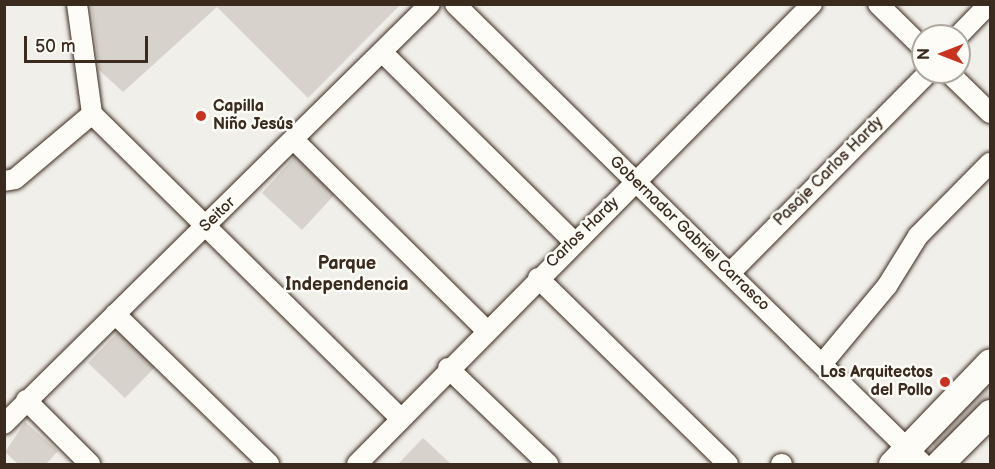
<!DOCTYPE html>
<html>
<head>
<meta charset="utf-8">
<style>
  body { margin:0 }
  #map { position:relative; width:995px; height:469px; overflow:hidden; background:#f1efea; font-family:"Balsamiq Sans",sans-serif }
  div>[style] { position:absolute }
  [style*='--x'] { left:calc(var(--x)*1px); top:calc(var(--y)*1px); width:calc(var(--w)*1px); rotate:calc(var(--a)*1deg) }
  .green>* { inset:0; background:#d7d2cc }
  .roads { filter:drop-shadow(0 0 2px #3b2a1e) drop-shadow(0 0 2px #3b2a1e) }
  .minor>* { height:20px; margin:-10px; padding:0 10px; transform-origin:10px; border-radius:10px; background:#fdfcf7 }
  .secondary>* { height:27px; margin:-13.5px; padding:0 13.5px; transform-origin:13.5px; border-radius:13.5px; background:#fdfcf7 }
  .dots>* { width:16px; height:16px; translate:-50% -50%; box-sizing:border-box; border:3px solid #fdfcf7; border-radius:50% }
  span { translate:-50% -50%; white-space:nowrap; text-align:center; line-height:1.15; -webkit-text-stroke:5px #fdfcf7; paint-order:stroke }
  .poi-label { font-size:16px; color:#3b2a1e; font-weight:700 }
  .left { translate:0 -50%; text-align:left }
  .right { translate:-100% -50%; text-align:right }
  .street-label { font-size:16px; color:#3b2a1e }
  .neighbourhood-label { font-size:18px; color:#3b2a1e; font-weight:700 }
  .frame { position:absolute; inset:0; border:6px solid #3b2a1e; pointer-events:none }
  .north { position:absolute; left:911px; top:24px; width:60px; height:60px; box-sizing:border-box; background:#fdfcf7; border:2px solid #afa8a0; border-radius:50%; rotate:270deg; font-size:16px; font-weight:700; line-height:24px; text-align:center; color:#3b2a1e }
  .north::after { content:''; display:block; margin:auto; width:21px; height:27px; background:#c8321e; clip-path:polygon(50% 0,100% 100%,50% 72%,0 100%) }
  .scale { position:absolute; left:24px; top:36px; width:124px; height:27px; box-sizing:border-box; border:3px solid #3b2a1e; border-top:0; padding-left:8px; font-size:18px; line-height:21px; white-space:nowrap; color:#3b2a1e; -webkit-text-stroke:4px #fdfcf7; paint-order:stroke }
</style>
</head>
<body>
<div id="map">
  <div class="green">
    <div style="clip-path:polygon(91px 5px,91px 4px,400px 5px,308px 98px,217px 7px,123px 92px,99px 70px)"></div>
    <div style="clip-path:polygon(296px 155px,337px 192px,302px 230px,262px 193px)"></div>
    <div style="clip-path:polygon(123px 327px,159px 363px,125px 398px,88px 363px)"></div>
    <div style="clip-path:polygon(990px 379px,990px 398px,938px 450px,929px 441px)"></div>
    <div style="clip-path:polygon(25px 422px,58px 451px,46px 464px,18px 464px,5px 452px)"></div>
    <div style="clip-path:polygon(423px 438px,451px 464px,398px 464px)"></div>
  </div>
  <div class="roads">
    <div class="minor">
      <div style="--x:77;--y:4;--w:111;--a:82.2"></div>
      <div style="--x:92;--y:114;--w:434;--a:44.6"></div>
      <div style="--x:455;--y:4;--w:656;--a:44.51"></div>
      <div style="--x:878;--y:4;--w:63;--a:44.4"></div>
      <div style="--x:958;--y:36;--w:45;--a:-45.9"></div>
      <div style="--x:383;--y:53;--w:269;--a:44.7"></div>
      <div style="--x:948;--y:72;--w:59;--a:44.3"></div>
      <div style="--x:295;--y:141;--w:269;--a:44.7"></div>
      <div style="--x:4;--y:181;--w:11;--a:-10"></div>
      <div style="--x:15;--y:179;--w:101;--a:-40.2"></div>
      <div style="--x:730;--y:273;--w:283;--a:-45.3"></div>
      <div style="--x:538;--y:278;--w:266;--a:44.4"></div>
      <div style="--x:115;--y:314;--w:215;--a:44.2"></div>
      <div style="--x:822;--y:364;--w:102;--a:-50.2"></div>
      <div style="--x:887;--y:286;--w:59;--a:-58.2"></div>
      <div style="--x:918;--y:236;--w:103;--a:-45.4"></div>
      <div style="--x:448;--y:368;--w:139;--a:43.8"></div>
      <div style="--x:26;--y:400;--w:91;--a:45"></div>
      <div style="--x:4;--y:424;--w:598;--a:-44.59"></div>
      <div style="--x:357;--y:464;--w:647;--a:-45.31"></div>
      <div style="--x:781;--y:464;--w:1;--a:0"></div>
    </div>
    <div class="secondary">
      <div style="--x:892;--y:464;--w:141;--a:-46.1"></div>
      <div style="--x:939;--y:464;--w:72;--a:-45"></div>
    </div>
  </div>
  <div class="dots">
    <div style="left:201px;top:116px;background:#c8321e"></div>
    <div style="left:945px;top:382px;background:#c8321e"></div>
  </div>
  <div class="poi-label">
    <span class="left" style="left:213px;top:116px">Capilla<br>Niño Jesús</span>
    <span class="right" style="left:933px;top:382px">Los Arquitectos<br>del Pollo</span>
  </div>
  <div class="street-label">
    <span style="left:829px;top:172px;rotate:-45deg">Pasaje Carlos Hardy</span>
    <span style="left:218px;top:215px;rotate:-44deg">Seitor</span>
    <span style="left:583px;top:233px;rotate:-44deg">Carlos Hardy</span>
    <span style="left:689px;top:234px;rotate:44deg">Gobernador Gabriel Carrasco</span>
  </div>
  <div class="neighbourhood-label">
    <span style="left:347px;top:275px">Parque<br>Independencia</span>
  </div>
  <div class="frame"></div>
  <div class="north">N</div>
  <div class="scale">50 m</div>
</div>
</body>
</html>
